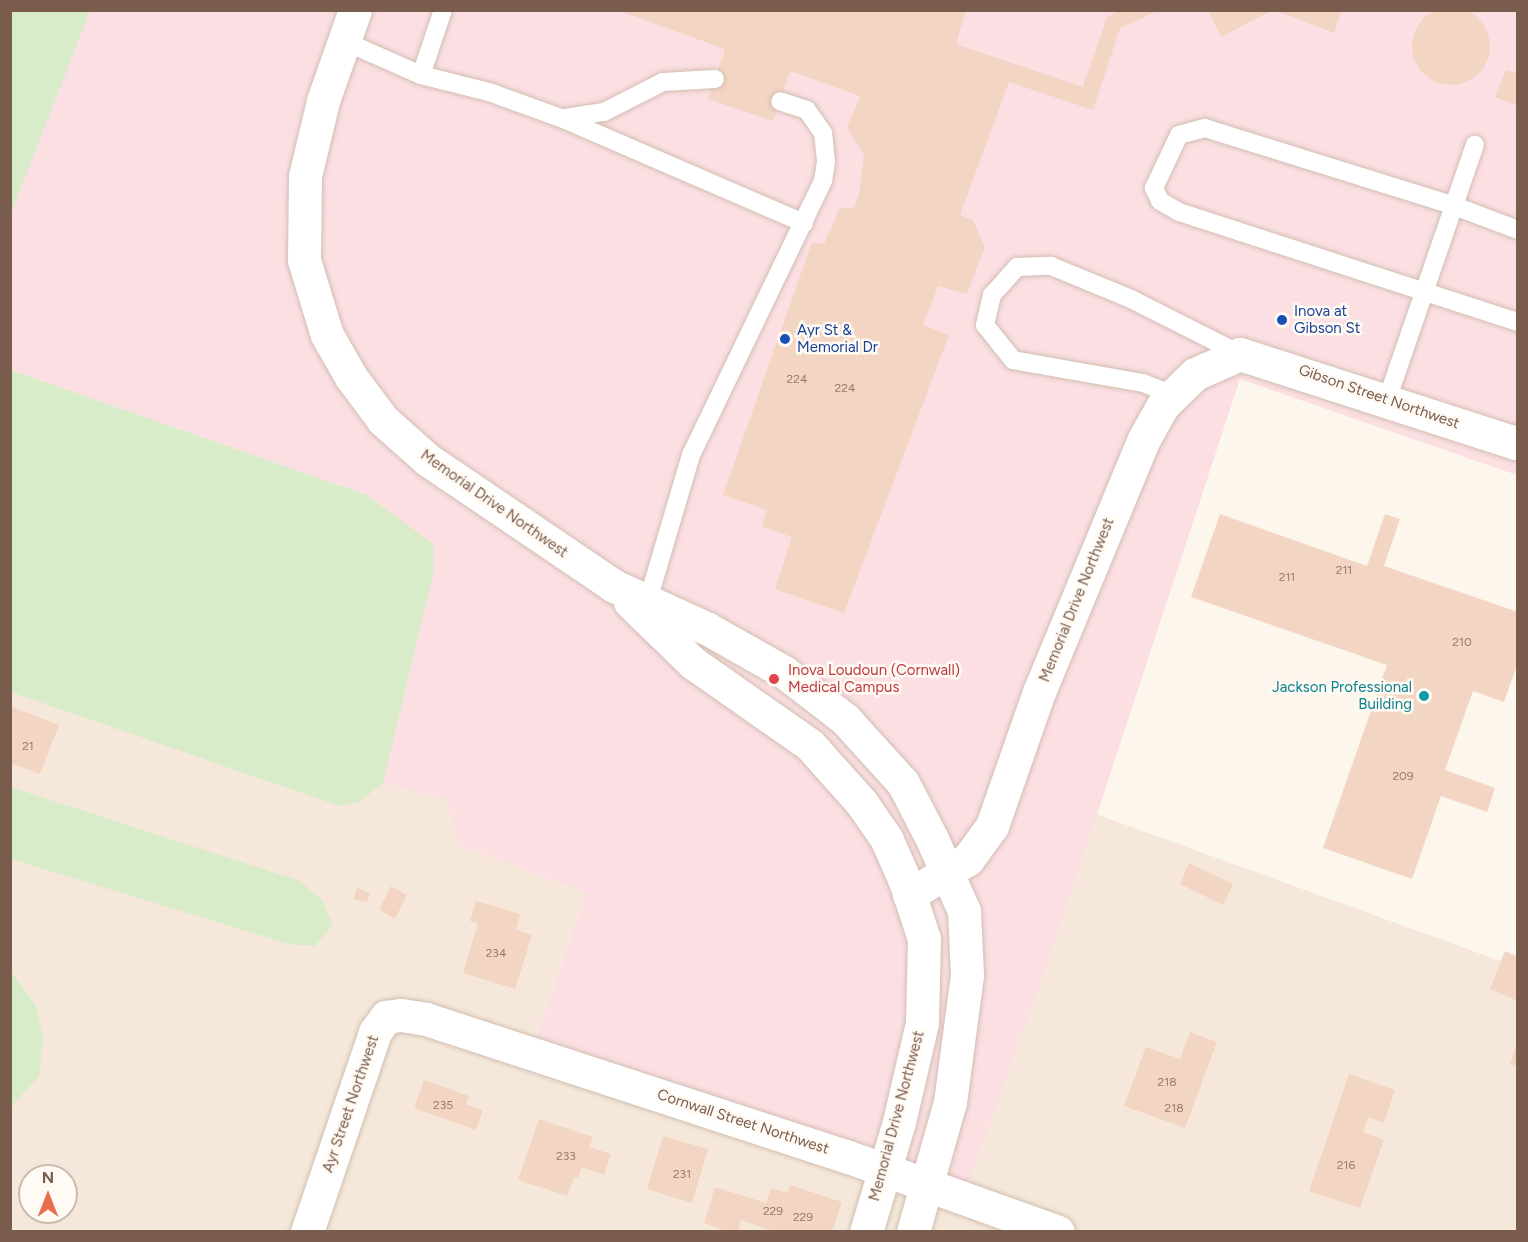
<!DOCTYPE html>
<html>
<head>
<meta charset="utf-8">
<style>
  body { margin:0 }
  #map { position:relative; width:1528px; height:1242px; overflow:hidden; background:#fdf6ec; font-family:Figtree,sans-serif }
  div>[style] { position:absolute }
  [style*='--x'] { left:calc(var(--x)*1px); top:calc(var(--y)*1px); width:calc(var(--w)*1px); rotate:calc(var(--a)*1deg) }
  .residential>* { inset:0; background:#f5e8da }
  .medical>* { inset:0; background:#fbdfe3 }
  .green>* { inset:0; background:#d8ecc9 }
  .building>* { inset:0; background:#f3d5c3 }
  .round { border-radius:50% }
  .roads { filter:drop-shadow(0 0 2px #d1beb0) drop-shadow(0 0 2px #d1beb0) }
  .lane>* { height:18px; margin:-9px; padding:0 9px; transform-origin:9px; border-radius:9px; background:#fff }
  .street>* { height:33px; margin:-16.5px; padding:0 16.5px; transform-origin:16.5px; border-radius:16.5px; background:#fff }
  .dots>* { width:16px; height:16px; translate:-50% -50%; box-sizing:border-box; border:3px solid #fffaf3; border-radius:50% }
  span { translate:-50% -50%; white-space:nowrap; text-align:center; line-height:1.15; -webkit-text-stroke:5px #fffaf3; paint-order:stroke }
  .number-label { font-size:12px; color:#987a6a }
  .number-label span { -webkit-text-stroke-width:0 }
  .transit-label { font-size:15px; color:#164399 }
  .left { translate:0 -50%; text-align:left }
  .street-label { font-size:15px; color:#7a5c4d }
  .health-label { font-size:15px; color:#be3a42 }
  .culture-label { font-size:15px; color:#0d838f }
  .right { translate:-100% -50%; text-align:right }
  .frame { position:absolute; inset:0; border:12px solid #7a5c4d; pointer-events:none }
  .north { position:absolute; left:18px; top:1164px; width:60px; height:60px; box-sizing:border-box; background:#fffaf3; border:2px solid #cabbb1; border-radius:50%; rotate:0deg; font-size:16px; font-weight:700; line-height:24px; text-align:center; color:#7a5c4d }
  .north::after { content:''; display:block; margin:auto; width:21px; height:27px; background:#e76f51; clip-path:polygon(50% 0,100% 100%,50% 72%,0 100%) }
</style>
</head>
<body>
<div id="map">
  <div class="residential">
    <div style="clip-path:polygon(evenodd,11px 370px,433px 574px,446px 799px,460px 845px,586px 893px,530px 1053px,1054px 945px,1096px 814px,1517px 967px,1517px 1231px,11px 1232px,11px 370px,30px 1176px,66px 1176px,66px 1212px,30px 1212px,30px 1176px)"></div>
  </div>
  <div class="medical">
    <div style="clip-path:polygon(48px 11px,1517px 11px,1517px 475px,1240px 379px,1054px 945px,963px 1199px,530px 1054px,586px 893px,459px 845px,446px 799px,383px 783px,433px 574px,367px 495px,11px 370px,10px 111px)"></div>
  </div>
  <div class="green">
    <div style="clip-path:polygon(11px 10px,90px 11px,11px 213px,10px 11px)"></div>
    <div style="clip-path:polygon(11px 370px,367px 495px,433px 544px,433px 574px,383px 783px,359px 802px,339px 806px,11px 692px)"></div>
    <div style="clip-path:polygon(10px 787px,300px 881px,322px 900px,333px 924px,315px 946px,289px 944px,11px 859px)"></div>
    <div style="clip-path:polygon(11px 971px,36px 1006px,43px 1039px,39px 1076px,11px 1107px)"></div>
  </div>
  <div class="building">
    <div class="round" style="left:1412px;top:7px;width:78px;height:78px"></div>
    <div style="clip-path:polygon(617px 10px,966px 10px,956px 44px,1083px 87px,1107px 17px,1120px 10px,1160px 10px,1120px 28px,1093px 110px,1009px 82px,960px 215px,973px 220px,985px 247px,967px 294px,938px 286px,923px 325px,949px 335px,844px 613px,775px 589px,792px 537px,762px 527px,767px 510px,723px 495px,812px 242px,824px 244px,840px 207px,853px 209px,859px 194px,864px 155px,847px 127px,860px 96px,790px 71px,773px 121px,708px 99px,725px 49px)"></div>
    <div style="clip-path:polygon(1208px 10px,1273px 10px,1221px 37px)"></div>
    <div style="clip-path:polygon(1274px 10px,1342px 10px,1334px 33px)"></div>
    <div style="clip-path:polygon(1506px 70px,1518px 74px,1518px 106px,1495px 97px)"></div>
    <div style="clip-path:polygon(1220px 514px,1367px 566px,1385px 514px,1400px 519px,1384px 566px,1518px 612px,1518px 662px,1504px 702px,1473px 691px,1445px 770px,1495px 788px,1487px 812px,1441px 796px,1412px 879px,1323px 848px,1387px 665px,1191px 597px)"></div>
    <div style="clip-path:polygon(10px 706px,59px 725px,40px 774px,10px 763px)"></div>
    <div style="clip-path:polygon(1189px 863px,1233px 884px,1223px 905px,1180px 884px)"></div>
    <div style="clip-path:polygon(391px 886px,407px 895px,395px 919px,379px 910px)"></div>
    <div style="clip-path:polygon(357px 888px,370px 893px,367px 903px,353px 899px)"></div>
    <div style="clip-path:polygon(476px 901px,520px 914px,516px 930px,532px 935px,515px 989px,463px 973px,478px 923px,470px 921px)"></div>
    <div style="clip-path:polygon(1505px 951px,1518px 957px,1518px 1001px,1490px 989px)"></div>
    <div style="clip-path:polygon(1190px 1032px,1217px 1042px,1185px 1128px,1124px 1106px,1146px 1047px,1180px 1059px)"></div>
    <div style="clip-path:polygon(1518px 1040px,1518px 1066px,1510px 1064px)"></div>
    <div style="clip-path:polygon(1349px 1074px,1395px 1090px,1384px 1123px,1368px 1117px,1363px 1132px,1384px 1140px,1360px 1208px,1309px 1191px)"></div>
    <div style="clip-path:polygon(424px 1080px,469px 1096px,466px 1104px,483px 1110px,476px 1130px,414px 1108px)"></div>
    <div style="clip-path:polygon(539px 1119px,593px 1137px,589px 1147px,611px 1154px,604px 1175px,582px 1167px,578px 1178px,574px 1177px,567px 1196px,518px 1180px)"></div>
    <div style="clip-path:polygon(663px 1136px,708px 1149px,692px 1203px,647px 1189px)"></div>
    <div style="clip-path:polygon(790px 1185px,842px 1202px,832px 1232px,775px 1232px,741px 1220px,738px 1232px,729px 1232px,704px 1223px,715px 1187px,766px 1203px,771px 1188px,787px 1193px)"></div>
  </div>
  <div class="roads">
    <div class="lane">
      <div style="--x:344;--y:41;--w:84;--a:23.8"></div>
      <div style="--x:421;--y:75;--w:70;--a:14"></div>
      <div style="--x:489;--y:92;--w:77;--a:19.9"></div>
      <div style="--x:561;--y:118;--w:265;--a:23.4"></div>
      <div style="--x:421;--y:75;--w:69;--a:-71.3"></div>
      <div style="--x:565;--y:118;--w:39;--a:-9"></div>
      <div style="--x:604;--y:112;--w:66;--a:-27"></div>
      <div style="--x:663;--y:82;--w:52;--a:-3.3"></div>
      <div style="--x:1518;--y:230;--w:71;--a:-159.3"></div>
      <div style="--x:1452;--y:205;--w:259;--a:-162.7"></div>
      <div style="--x:1205;--y:128;--w:27;--a:165"></div>
      <div style="--x:1179;--y:135;--w:59;--a:115.3"></div>
      <div style="--x:1154;--y:188;--w:14;--a:65"></div>
      <div style="--x:1160;--y:201;--w:22;--a:30"></div>
      <div style="--x:1179;--y:212;--w:356;--a:18"></div>
      <div style="--x:1173;--y:395;--w:32;--a:-158"></div>
      <div style="--x:1143;--y:383;--w:132;--a:-170"></div>
      <div style="--x:1013;--y:360;--w:45;--a:-128.7"></div>
      <div style="--x:985;--y:325;--w:31;--a:-77"></div>
      <div style="--x:992;--y:295;--w:38;--a:-48"></div>
      <div style="--x:1017;--y:267;--w:34;--a:-2"></div>
      <div style="--x:1051;--y:266;--w:87;--a:22.4"></div>
      <div style="--x:1131;--y:299;--w:122;--a:26.8"></div>
      <div style="--x:1387;--y:400;--w:270;--a:-71"></div>
      <div style="--x:646;--y:607;--w:159;--a:-73.5"></div>
      <div style="--x:691;--y:455;--w:304;--a:-64.3"></div>
      <div style="--x:823;--y:181;--w:20;--a:-81"></div>
      <div style="--x:826;--y:161;--w:28;--a:-96"></div>
      <div style="--x:823;--y:133;--w:28;--a:-125"></div>
      <div style="--x:807;--y:110;--w:28;--a:-162"></div>
    </div>
    <div class="street">
      <div style="--x:355;--y:10;--w:96;--a:109.4"></div>
      <div style="--x:323;--y:101;--w:77;--a:103.5"></div>
      <div style="--x:305;--y:176;--w:84;--a:90.7"></div>
      <div style="--x:304;--y:260;--w:78;--a:73"></div>
      <div style="--x:327;--y:335;--w:48;--a:60.3"></div>
      <div style="--x:351;--y:377;--w:54;--a:53.3"></div>
      <div style="--x:383;--y:420;--w:60;--a:41.6"></div>
      <div style="--x:428;--y:460;--w:225;--a:34.1"></div>
      <div style="--x:614;--y:586;--w:103;--a:24.6"></div>
      <div style="--x:708;--y:629;--w:87;--a:29.5"></div>
      <div style="--x:784;--y:672;--w:77;--a:37.6"></div>
      <div style="--x:845;--y:719;--w:86;--a:47.8"></div>
      <div style="--x:903;--y:783;--w:63;--a:62.6"></div>
      <div style="--x:932;--y:839;--w:79;--a:66"></div>
      <div style="--x:964;--y:911;--w:64;--a:87.3"></div>
      <div style="--x:967;--y:975;--w:128;--a:97.6"></div>
      <div style="--x:950;--y:1102;--w:135;--a:105.9"></div>
      <div style="--x:630;--y:602;--w:88;--a:44.1"></div>
      <div style="--x:693;--y:663;--w:143;--a:35"></div>
      <div style="--x:810;--y:745;--w:76;--a:48.2"></div>
      <div style="--x:861;--y:802;--w:44;--a:55.2"></div>
      <div style="--x:886;--y:838;--w:47;--a:66.2"></div>
      <div style="--x:905;--y:881;--w:61;--a:71.9"></div>
      <div style="--x:924;--y:939;--w:84;--a:91.4"></div>
      <div style="--x:922;--y:1023;--w:102;--a:103.1"></div>
      <div style="--x:899;--y:1122;--w:115;--a:106.7"></div>
      <div style="--x:909;--y:895;--w:69;--a:-31.4"></div>
      <div style="--x:968;--y:859;--w:41;--a:-54"></div>
      <div style="--x:992;--y:826;--w:142;--a:-70.7"></div>
      <div style="--x:1039;--y:692;--w:274;--a:-67.5"></div>
      <div style="--x:1144;--y:439;--w:39;--a:-61"></div>
      <div style="--x:1163;--y:405;--w:45;--a:-44.1"></div>
      <div style="--x:1195;--y:374;--w:49;--a:-24"></div>
      <div style="--x:1240;--y:354;--w:292;--a:17.9"></div>
      <div style="--x:307;--y:1232;--w:211;--a:-71.2"></div>
      <div style="--x:375;--y:1032;--w:19;--a:-54"></div>
      <div style="--x:386;--y:1017;--w:15;--a:-8"></div>
      <div style="--x:401;--y:1015;--w:25;--a:9"></div>
      <div style="--x:426;--y:1019;--w:442;--a:18.1"></div>
      <div style="--x:846;--y:1156;--w:225;--a:19.7"></div>
    </div>
  </div>
  <div class="dots">
    <div style="left:1282px;top:320px;background:#1a4fb4"></div>
    <div style="left:785px;top:339px;background:#1a4fb4"></div>
    <div style="left:774px;top:679px;background:#e0444e"></div>
    <div style="left:1424px;top:696px;background:#0f9aa8"></div>
  </div>
  <div class="number-label">
    <span style="left:797px;top:380px">224</span>
    <span style="left:845px;top:389px">224</span>
    <span style="left:1344px;top:571px">211</span>
    <span style="left:1287px;top:578px">211</span>
    <span style="left:1462px;top:643px">210</span>
    <span style="left:28px;top:747px">21</span>
    <span style="left:1403px;top:777px">209</span>
    <span style="left:496px;top:954px">234</span>
    <span style="left:1167px;top:1083px">218</span>
    <span style="left:443px;top:1106px">235</span>
    <span style="left:1174px;top:1109px">218</span>
    <span style="left:566px;top:1157px">233</span>
    <span style="left:1346px;top:1166px">216</span>
    <span style="left:682px;top:1175px">231</span>
    <span style="left:773px;top:1212px">229</span>
    <span style="left:803px;top:1218px">229</span>
  </div>
  <div class="transit-label">
    <span class="left" style="left:1294px;top:320px">Inova at<br>Gibson St</span>
    <span class="left" style="left:797px;top:339px">Ayr St &amp;<br>Memorial Dr</span>
  </div>
  <div class="street-label">
    <span style="left:1379px;top:397px;rotate:19deg">Gibson Street Northwest</span>
    <span style="left:494px;top:504px;rotate:35deg">Memorial Drive Northwest</span>
    <span style="left:1077px;top:600px;rotate:-68deg">Memorial Drive Northwest</span>
    <span style="left:351px;top:1104px;rotate:-71deg">Ayr Street Northwest</span>
    <span style="left:897px;top:1116px;rotate:-75deg">Memorial Drive Northwest</span>
    <span style="left:743px;top:1122px;rotate:18deg">Cornwall Street Northwest</span>
  </div>
  <div class="health-label">
    <span class="left" style="left:788px;top:679px">Inova Loudoun (Cornwall)<br>Medical Campus</span>
  </div>
  <div class="culture-label">
    <span class="right" style="left:1412px;top:696px">Jackson Professional<br>Building</span>
  </div>
  <div class="frame"></div>
  <div class="north">N</div>
</div>
</body>
</html>
